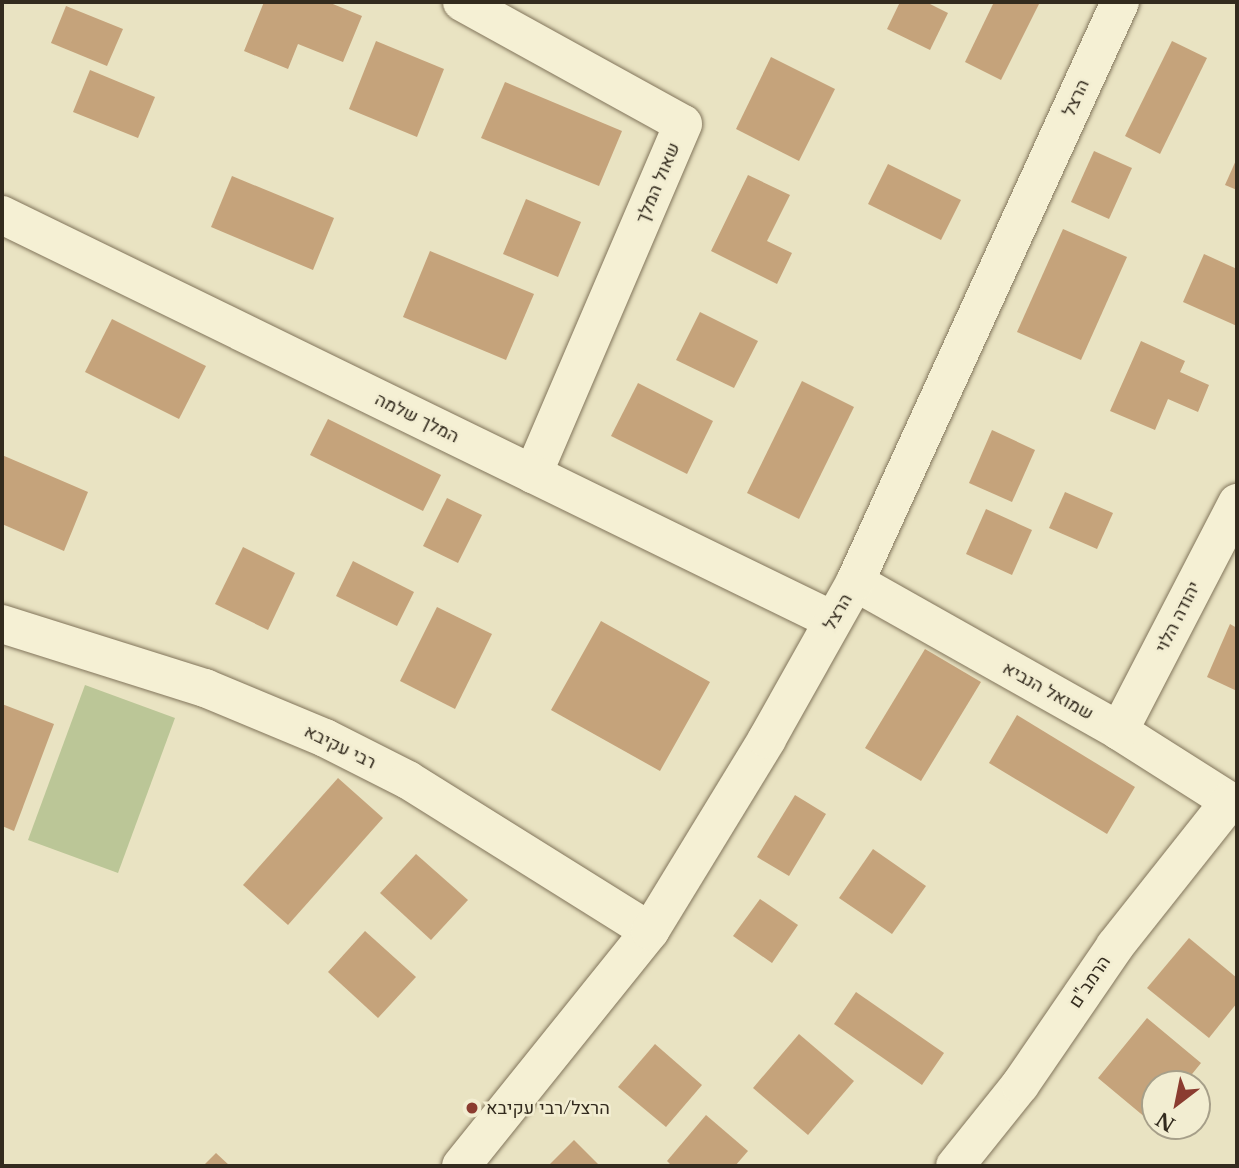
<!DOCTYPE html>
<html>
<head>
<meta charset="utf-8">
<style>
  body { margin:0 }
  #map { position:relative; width:1239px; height:1168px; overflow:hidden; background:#e9e3c2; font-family:"Libre Baskerville",Heebo,serif }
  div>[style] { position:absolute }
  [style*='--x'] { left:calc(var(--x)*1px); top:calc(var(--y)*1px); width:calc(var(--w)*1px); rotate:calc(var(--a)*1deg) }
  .green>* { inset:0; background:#bbc697 }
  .building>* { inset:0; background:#c5a37b }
  .roads { filter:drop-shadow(0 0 2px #82755b) drop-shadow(0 0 2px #82755b) }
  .minor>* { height:38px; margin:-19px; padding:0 19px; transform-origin:19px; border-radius:19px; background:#f5f0d4 }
  .dots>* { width:19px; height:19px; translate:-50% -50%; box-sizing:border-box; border:4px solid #f2edd1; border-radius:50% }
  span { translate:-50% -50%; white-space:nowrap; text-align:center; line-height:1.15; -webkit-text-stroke:5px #f2edd1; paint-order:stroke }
  .street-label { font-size:18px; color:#332b1e }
  .poi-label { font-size:18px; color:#332b1e }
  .left { translate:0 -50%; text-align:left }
  .frame { position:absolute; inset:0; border:4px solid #332b1e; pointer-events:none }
  .north { position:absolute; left:1141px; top:1070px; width:70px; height:70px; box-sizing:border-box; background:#f2edd1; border:2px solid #a69f89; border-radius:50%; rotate:212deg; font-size:19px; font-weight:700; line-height:28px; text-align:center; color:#332b1e }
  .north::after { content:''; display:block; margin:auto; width:24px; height:32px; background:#8b3c30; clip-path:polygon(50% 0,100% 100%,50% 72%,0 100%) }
</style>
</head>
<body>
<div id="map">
  <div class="green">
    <div style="clip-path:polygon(85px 685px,175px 718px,118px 873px,28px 840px)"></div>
  </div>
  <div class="building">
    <div style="clip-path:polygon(264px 2px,328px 2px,362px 16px,343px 62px,298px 44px,288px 69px,244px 51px)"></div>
    <div style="clip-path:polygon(900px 2px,926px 2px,948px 13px,930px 50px,887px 29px)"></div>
    <div style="clip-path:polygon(994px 2px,1040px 2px,1001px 80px,965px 62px)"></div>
    <div style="clip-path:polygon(66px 6px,123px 29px,107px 66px,51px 43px)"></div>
    <div style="clip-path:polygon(376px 41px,444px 69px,417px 137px,349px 109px)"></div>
    <div style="clip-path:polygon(1172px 41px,1207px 58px,1160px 154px,1125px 136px)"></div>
    <div style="clip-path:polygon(771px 57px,835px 89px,799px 161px,736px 129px)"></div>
    <div style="clip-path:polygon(90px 70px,155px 97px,138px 138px,73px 112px)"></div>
    <div style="clip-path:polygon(505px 82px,622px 131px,599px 186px,481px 138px)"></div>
    <div style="clip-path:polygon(1094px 151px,1132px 168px,1109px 219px,1071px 202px)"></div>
    <div style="clip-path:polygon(1237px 158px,1237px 190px,1225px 185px)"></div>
    <div style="clip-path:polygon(888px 164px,961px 200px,941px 240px,868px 204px)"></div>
    <div style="clip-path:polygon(748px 175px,790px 195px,767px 241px,792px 253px,777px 284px,711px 251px)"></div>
    <div style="clip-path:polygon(232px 176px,334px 218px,313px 270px,211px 227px)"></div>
    <div style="clip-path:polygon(526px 199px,581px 222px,558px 277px,503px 254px)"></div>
    <div style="clip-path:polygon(1063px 229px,1127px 257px,1081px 360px,1017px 332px)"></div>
    <div style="clip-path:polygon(430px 251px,534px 294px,506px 360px,403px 317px)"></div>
    <div style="clip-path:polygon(1204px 254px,1237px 269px,1237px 326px,1183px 302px)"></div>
    <div style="clip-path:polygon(700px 312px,758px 341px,734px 388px,676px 360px)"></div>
    <div style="clip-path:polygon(112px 319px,206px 366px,179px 419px,85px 372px)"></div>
    <div style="clip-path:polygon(1141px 341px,1185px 361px,1180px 372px,1209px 385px,1198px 412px,1168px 399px,1155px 430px,1110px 411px)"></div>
    <div style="clip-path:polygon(802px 381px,854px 407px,799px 519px,747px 493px)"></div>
    <div style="clip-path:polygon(638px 383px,713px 421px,687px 474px,611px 436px)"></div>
    <div style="clip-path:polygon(328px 419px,441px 475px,423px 511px,310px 455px)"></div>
    <div style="clip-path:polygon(992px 430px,1035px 450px,1012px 502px,969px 483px)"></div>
    <div style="clip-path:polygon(2px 455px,88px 492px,64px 551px,2px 524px)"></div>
    <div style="clip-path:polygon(1065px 492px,1113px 513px,1097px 549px,1049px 528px)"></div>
    <div style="clip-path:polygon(447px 498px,482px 515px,458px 563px,423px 546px)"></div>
    <div style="clip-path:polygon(986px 509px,1032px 530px,1012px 575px,966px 554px)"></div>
    <div style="clip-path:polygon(243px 547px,295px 573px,268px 630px,215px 604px)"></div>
    <div style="clip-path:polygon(353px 561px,414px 592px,397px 626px,336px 596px)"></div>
    <div style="clip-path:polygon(437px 607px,492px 634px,455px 709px,400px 681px)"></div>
    <div style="clip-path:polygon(601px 621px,710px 682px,660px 771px,551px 710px)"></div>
    <div style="clip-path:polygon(1230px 624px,1237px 628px,1237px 691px,1207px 677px)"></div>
    <div style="clip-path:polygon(925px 649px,981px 682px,921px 781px,865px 748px)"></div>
    <div style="clip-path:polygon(2px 704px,54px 724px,14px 831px,2px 826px)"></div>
    <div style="clip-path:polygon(1017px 715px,1135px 787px,1107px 834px,989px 763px)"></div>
    <div style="clip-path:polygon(338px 778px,383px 818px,288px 925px,243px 885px)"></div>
    <div style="clip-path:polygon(795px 795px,826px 814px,789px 876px,757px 857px)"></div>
    <div style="clip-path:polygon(873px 849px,926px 886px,892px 934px,839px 898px)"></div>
    <div style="clip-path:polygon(416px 854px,468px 900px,431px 940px,380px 893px)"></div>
    <div style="clip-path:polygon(760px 899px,798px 925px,772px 963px,733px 936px)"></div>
    <div style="clip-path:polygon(365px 931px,416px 977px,378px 1018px,328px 972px)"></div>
    <div style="clip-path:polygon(1189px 938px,1237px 978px,1237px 1003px,1209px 1038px,1147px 988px)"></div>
    <div style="clip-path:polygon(856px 992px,944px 1053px,922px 1085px,834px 1024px)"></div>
    <div style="clip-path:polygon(1147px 1018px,1201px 1063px,1184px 1084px,1155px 1084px,1152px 1123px,1098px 1078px)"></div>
    <div style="clip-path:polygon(799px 1034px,854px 1081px,808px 1135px,753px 1088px)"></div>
    <div style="clip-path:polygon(655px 1044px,702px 1085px,666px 1127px,618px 1087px)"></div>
    <div style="clip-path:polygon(706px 1115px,748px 1151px,735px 1166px,672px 1166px,667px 1161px)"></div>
    <div style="clip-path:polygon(574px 1140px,600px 1166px,548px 1166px)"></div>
    <div style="clip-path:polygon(216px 1153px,230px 1166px,203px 1166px)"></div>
  </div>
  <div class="roads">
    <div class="minor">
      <div style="--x:462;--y:2;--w:252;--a:28.9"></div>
      <div style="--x:683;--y:124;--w:381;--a:113.2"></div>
      <div style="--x:2;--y:215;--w:924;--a:26.01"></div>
      <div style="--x:855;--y:582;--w:303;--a:29.4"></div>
      <div style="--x:1119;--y:731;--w:140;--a:32.4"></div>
      <div style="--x:2;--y:624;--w:213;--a:17.5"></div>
      <div style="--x:205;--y:688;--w:130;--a:22.6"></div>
      <div style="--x:325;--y:738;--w:93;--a:26.8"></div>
      <div style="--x:408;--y:780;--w:285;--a:32"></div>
      <div style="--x:1119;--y:731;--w:257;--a:-62.6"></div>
      <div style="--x:461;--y:1166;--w:302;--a:-51.2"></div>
      <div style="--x:650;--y:931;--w:225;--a:-58.6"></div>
      <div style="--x:767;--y:739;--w:180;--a:-60.7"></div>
      <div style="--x:855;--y:582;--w:638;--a:-65.44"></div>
      <div style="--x:955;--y:1166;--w:104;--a:-51.3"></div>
      <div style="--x:1020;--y:1085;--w:168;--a:-55.6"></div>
      <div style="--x:1115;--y:946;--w:185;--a:-51.6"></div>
    </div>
  </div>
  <div class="dots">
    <div style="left:472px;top:1108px;background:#8b3c30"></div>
  </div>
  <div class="street-label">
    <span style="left:1076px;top:98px;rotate:-65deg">הרצל</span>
    <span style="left:658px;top:183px;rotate:-67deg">שאול המלך</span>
    <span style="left:417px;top:418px;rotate:26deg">המלך שלמה</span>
    <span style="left:838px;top:612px;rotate:-60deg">הרצל</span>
    <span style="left:1178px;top:617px;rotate:-63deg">יהודה הלוי</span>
    <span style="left:1048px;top:691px;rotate:29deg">שמואל הנביא</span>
    <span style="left:340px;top:747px;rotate:26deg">רבי עקיבא</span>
    <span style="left:1090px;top:982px;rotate:-56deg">הרמב"ם</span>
  </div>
  <div class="poi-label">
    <span class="left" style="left:486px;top:1108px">הרצל/רבי עקיבא</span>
  </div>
  <div class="frame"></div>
  <div class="north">N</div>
</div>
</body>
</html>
